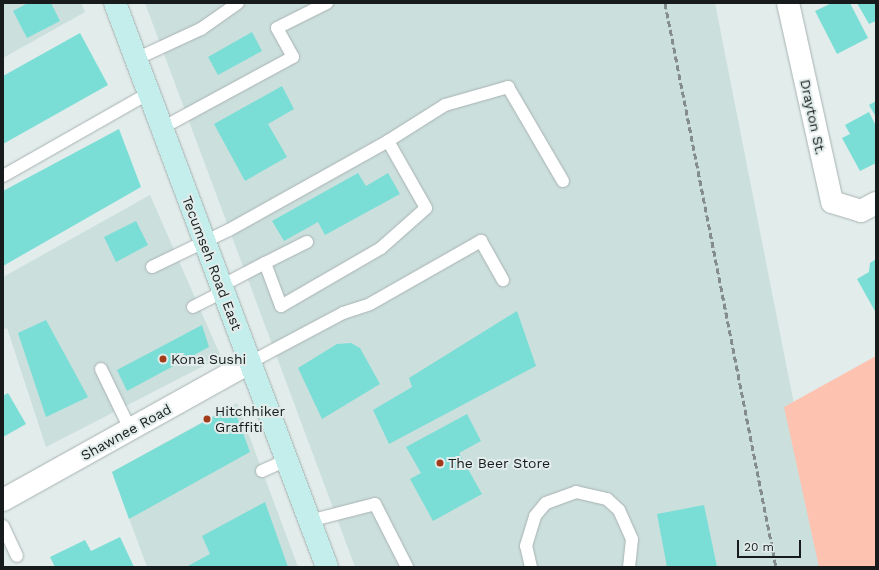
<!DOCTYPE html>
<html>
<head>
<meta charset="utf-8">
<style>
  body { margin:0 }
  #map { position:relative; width:879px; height:570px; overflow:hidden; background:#e1eceb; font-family:"Work Sans",sans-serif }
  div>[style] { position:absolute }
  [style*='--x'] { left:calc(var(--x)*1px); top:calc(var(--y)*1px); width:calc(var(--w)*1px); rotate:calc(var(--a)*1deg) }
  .built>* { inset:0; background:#cbdfdd }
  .green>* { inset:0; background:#fec2b0 }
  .building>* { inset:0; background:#7aded6 }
  .roads { filter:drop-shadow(0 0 1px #a8b2b1) drop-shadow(0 0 1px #a8b2b1) }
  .service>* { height:12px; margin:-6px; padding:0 6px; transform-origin:6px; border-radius:6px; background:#fff }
  .minor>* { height:22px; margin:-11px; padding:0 11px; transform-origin:11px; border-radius:11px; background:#fff }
  .secondary>* { height:22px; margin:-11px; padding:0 11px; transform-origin:11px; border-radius:11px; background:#c4eeeb }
  .rail>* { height:3px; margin-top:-1.5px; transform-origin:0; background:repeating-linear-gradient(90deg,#858d8c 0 6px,transparent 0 9px) }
  .dots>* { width:11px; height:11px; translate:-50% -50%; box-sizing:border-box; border:2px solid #e1eceb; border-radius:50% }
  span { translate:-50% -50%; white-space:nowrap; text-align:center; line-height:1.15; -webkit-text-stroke:4px #e1eceb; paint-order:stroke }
  .street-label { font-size:14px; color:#171b1b }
  .poi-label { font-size:14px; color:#171b1b }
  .left { translate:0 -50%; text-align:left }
  .frame { position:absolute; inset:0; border:4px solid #171b1b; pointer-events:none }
  .scale { position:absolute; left:737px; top:540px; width:64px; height:18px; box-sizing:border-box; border:2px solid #171b1b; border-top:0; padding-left:5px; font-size:12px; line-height:14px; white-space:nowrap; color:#171b1b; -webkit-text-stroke:3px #e1eceb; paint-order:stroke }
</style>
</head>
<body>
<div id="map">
  <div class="built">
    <div style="clip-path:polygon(3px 3px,81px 3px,85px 12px,3px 58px)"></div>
    <div style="clip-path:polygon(145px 3px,715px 3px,826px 567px,355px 567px)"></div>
    <div style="clip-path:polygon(150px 195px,221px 357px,46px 447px,7px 328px,3px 330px,3px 277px)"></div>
    <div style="clip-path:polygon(237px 403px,298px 567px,147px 567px,112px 472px)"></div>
  </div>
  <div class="green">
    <div style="clip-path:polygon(876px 356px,876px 567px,819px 567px,784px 407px)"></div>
  </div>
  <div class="building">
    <div style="clip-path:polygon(28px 3px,51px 3px,60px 21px,27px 38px,13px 11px)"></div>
    <div style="clip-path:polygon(832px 3px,850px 3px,868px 38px,837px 54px,815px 11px)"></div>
    <div style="clip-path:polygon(857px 3px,876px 3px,876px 21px,869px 24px)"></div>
    <div style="clip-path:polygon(252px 32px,262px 51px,218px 75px,208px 57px)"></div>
    <div style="clip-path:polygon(80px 33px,108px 85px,3px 144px,3px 76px)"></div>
    <div style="clip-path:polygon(282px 86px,294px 109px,268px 124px,287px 157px,245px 181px,214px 124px)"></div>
    <div style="clip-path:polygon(876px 101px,876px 117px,869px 105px)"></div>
    <div style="clip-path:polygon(869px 112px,876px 126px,876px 163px,860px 171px,842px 138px,850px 134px,845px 125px)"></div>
    <div style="clip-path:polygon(119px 129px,141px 187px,3px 266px,3px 191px)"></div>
    <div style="clip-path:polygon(358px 173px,366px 186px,388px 173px,400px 194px,325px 235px,318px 222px,284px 241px,272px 221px)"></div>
    <div style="clip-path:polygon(136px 221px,148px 245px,116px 262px,104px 237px)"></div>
    <div style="clip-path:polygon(876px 259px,876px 313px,857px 279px,869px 272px,870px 263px)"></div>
    <div style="clip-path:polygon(517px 311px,536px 366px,389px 444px,373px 410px,412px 387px,409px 378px)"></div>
    <div style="clip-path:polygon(46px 320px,88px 397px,46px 417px,18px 333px)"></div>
    <div style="clip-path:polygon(202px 325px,209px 347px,127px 391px,117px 370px)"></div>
    <div style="clip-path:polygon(351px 343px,360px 348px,380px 384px,322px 419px,298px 368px,337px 344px)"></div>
    <div style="clip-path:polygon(8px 393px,26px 424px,3px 437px,3px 396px)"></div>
    <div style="clip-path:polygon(233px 406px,250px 452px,129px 519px,112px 472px)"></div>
    <div style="clip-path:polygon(467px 414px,481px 441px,459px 453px,482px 494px,433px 521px,410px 479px,421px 473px,406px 447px)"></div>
    <div style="clip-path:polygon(265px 502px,288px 567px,186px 567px,210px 554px,202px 536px)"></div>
    <div style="clip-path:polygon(704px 505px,717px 567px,667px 567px,657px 514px)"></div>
    <div style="clip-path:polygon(120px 537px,134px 567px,55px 567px,50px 557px,85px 540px,91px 551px)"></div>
  </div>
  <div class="roads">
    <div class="service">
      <div style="--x:136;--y:59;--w:72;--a:-24.8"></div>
      <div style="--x:201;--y:29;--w:45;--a:-35.1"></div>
      <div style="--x:162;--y:128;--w:149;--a:-28.5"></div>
      <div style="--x:293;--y:57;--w:33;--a:-119"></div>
      <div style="--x:277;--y:28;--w:56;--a:-26.6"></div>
      <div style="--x:3;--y:176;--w:168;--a:-29.6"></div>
      <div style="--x:265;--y:263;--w:47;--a:-26.6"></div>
      <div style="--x:152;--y:267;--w:85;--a:-25.7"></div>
      <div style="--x:229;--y:230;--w:182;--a:-29.2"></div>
      <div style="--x:388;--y:141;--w:67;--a:-32.3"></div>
      <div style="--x:445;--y:105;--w:66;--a:-15.9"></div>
      <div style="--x:508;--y:87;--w:109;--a:59.7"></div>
      <div style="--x:221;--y:286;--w:50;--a:-27.6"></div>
      <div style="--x:265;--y:263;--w:46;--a:69.6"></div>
      <div style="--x:281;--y:306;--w:116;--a:-30.1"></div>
      <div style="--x:381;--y:248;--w:60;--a:-41.6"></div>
      <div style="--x:426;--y:208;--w:77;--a:-119.6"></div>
      <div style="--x:193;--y:307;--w:34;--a:-27"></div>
      <div style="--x:249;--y:363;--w:106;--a:-28"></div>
      <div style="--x:343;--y:313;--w:28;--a:-18"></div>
      <div style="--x:370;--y:304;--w:128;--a:-29.6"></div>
      <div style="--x:481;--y:241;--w:45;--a:60.6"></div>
      <div style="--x:101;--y:369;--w:67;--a:64.2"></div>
      <div style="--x:262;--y:471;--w:27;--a:-24"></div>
      <div style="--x:309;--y:521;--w:68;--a:-14.4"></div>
      <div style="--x:375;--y:504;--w:71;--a:63.1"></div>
      <div style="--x:3;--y:526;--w:33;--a:65"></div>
      <div style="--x:531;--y:567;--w:22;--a:-103"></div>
      <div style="--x:526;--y:546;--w:31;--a:-73"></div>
      <div style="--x:535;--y:516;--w:17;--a:-50"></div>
      <div style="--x:546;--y:503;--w:32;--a:-20"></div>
      <div style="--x:576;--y:492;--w:32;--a:13"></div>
      <div style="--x:607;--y:499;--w:16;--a:43"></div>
      <div style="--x:619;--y:510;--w:32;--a:66"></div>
      <div style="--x:632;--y:539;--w:28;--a:96"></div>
    </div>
    <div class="minor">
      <div style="--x:788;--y:3;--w:204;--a:77.5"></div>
      <div style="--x:832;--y:202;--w:30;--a:17"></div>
      <div style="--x:861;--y:211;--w:17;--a:-28"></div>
      <div style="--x:3;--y:500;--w:282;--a:-29.1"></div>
    </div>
    <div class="secondary">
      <div style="--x:115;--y:3;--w:603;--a:69.4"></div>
    </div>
  </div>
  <div class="rail">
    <div style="--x:665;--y:3;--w:575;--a:78.87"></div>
  </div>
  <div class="dots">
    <div style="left:163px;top:359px;background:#a23b19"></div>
    <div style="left:207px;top:419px;background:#a23b19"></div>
    <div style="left:440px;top:463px;background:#a23b19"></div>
  </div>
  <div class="street-label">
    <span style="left:813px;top:117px;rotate:78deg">Drayton St.</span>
    <span style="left:212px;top:263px;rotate:69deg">Tecumseh Road East</span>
    <span style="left:126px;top:432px;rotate:-29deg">Shawnee Road</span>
  </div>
  <div class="poi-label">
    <span class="left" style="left:171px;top:359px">Kona Sushi</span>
    <span class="left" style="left:215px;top:419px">Hitchhiker<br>Graffiti</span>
    <span class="left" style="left:448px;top:463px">The Beer Store</span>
  </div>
  <div class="frame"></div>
  <div class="scale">20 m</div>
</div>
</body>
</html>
